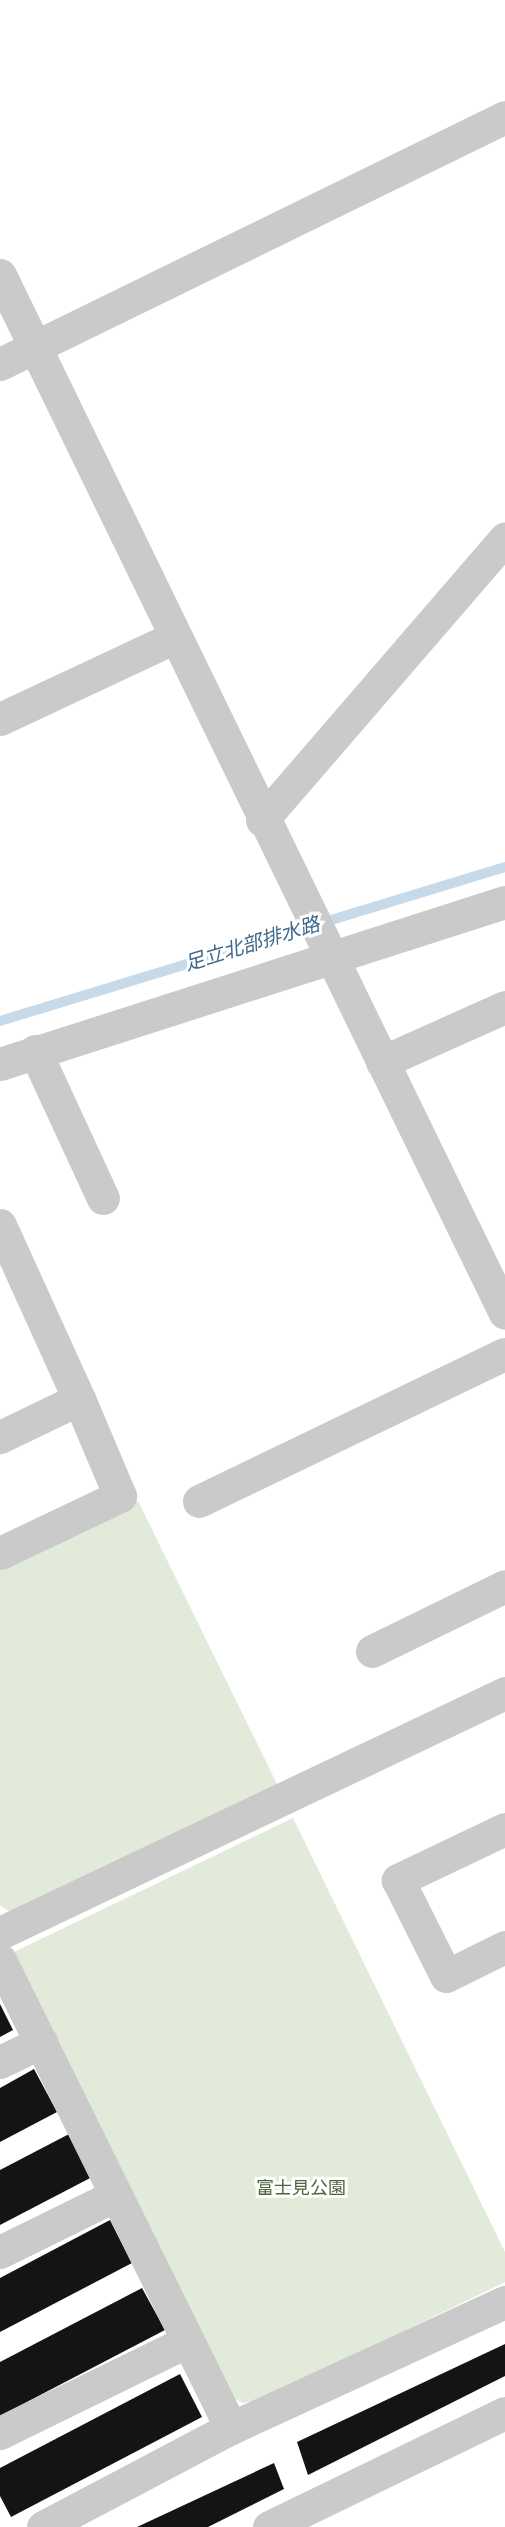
<!DOCTYPE html>
<html>
<head>
<meta charset="utf-8">
<style>
  body { margin:0 }
  #map { position:relative; width:505px; height:2527px; overflow:hidden; background:#fff; font-family:"Fira Sans Condensed","Noto Sans JP",sans-serif }
  div>[style] { position:absolute }
  [style*='--x'] { left:calc(var(--x)*1px); top:calc(var(--y)*1px); width:calc(var(--w)*1px); rotate:calc(var(--a)*1deg) }
  .green>* { inset:0; background:#e2eada }
  .stream>* { height:10px; margin:-5px; padding:0 5px; transform-origin:5px; border-radius:5px; background:#c7daea }
  .building>* { inset:0; background:#141414 }
  .street>* { height:33px; margin:-16.5px; padding:0 16.5px; transform-origin:16.5px; border-radius:16.5px; background:#cacaca }
  span { translate:-50% -50%; white-space:nowrap; text-align:center; line-height:1.15; -webkit-text-stroke:6px #fff; paint-order:stroke }
  .park-label { font-size:18px; color:#4d673c }
  .water-label { font-size:20px; color:#3e688c; font-style:italic }
</style>
</head>
<body>
<div id="map">
  <div class="green">
    <div style="clip-path:polygon(138px 1501px,281px 1792px,22px 1918px,0 1906px,0 1567px)"></div>
    <div style="clip-path:polygon(293px 1818px,505px 2252px,505px 2282px,268px 2397px,243px 2403px,233px 2398px,14px 1952px)"></div>
  </div>
  <div class="stream">
    <div style="--x:0;--y:1021;--w:528;--a:-16.96"></div>
  </div>
  <div class="building">
    <div style="clip-path:polygon(0 2004px,13px 2030px,0 2037px)"></div>
    <div style="clip-path:polygon(34px 2069px,57px 2112px,0 2142px,0 2088px)"></div>
    <div style="clip-path:polygon(71px 2133px,94px 2176px,0 2225px,0 2170px)"></div>
    <div style="clip-path:polygon(110px 2220px,132px 2263px,0 2332px,0 2278px)"></div>
    <div style="clip-path:polygon(142px 2288px,165px 2330px,0 2416px,0 2362px)"></div>
    <div style="clip-path:polygon(505px 2344px,505px 2376px,308px 2475px,297px 2442px)"></div>
    <div style="clip-path:polygon(180px 2374px,202px 2417px,11px 2517px,0 2496px,0 2468px)"></div>
    <div style="clip-path:polygon(274px 2463px,284px 2489px,208px 2527px,137px 2527px)"></div>
  </div>
  <div class="street">
    <div style="--x:0;--y:275;--w:1154;--a:64.06"></div>
    <div style="--x:0;--y:364;--w:562;--a:-26.06"></div>
    <div style="--x:0;--y:719;--w:193;--a:-25.1"></div>
    <div style="--x:262;--y:820;--w:372;--a:-49.2"></div>
    <div style="--x:35;--y:1051;--w:162;--a:65.2"></div>
    <div style="--x:382;--y:1062;--w:135;--a:-24.1"></div>
    <div style="--x:0;--y:1064;--w:530;--a:-17.79"></div>
    <div style="--x:0;--y:1225;--w:191;--a:65.6"></div>
    <div style="--x:79;--y:1399;--w:88;--a:154.3"></div>
    <div style="--x:199;--y:1501;--w:339;--a:-25.7"></div>
    <div style="--x:0;--y:1553;--w:133;--a:-25.4"></div>
    <div style="--x:120;--y:1496;--w:105;--a:-112.9"></div>
    <div style="--x:372;--y:1651;--w:148;--a:-26"></div>
    <div style="--x:505;--y:1829;--w:119;--a:154.5"></div>
    <div style="--x:398;--y:1880;--w:107;--a:63.4"></div>
    <div style="--x:446;--y:1976;--w:66;--a:-26.2"></div>
    <div style="--x:0;--y:1933;--w:559;--a:-25.42"></div>
    <div style="--x:0;--y:1960;--w:522;--a:63.73"></div>
    <div style="--x:0;--y:2062;--w:46;--a:-26"></div>
    <div style="--x:0;--y:2252;--w:129;--a:-26.2"></div>
    <div style="--x:0;--y:2433;--w:209;--a:-26.1"></div>
    <div style="--x:43;--y:2527;--w:212;--a:-27.8"></div>
    <div style="--x:231;--y:2428;--w:302;--a:-24.7"></div>
    <div style="--x:269;--y:2527;--w:262;--a:-25.8"></div>
  </div>
  <div class="park-label">
    <span style="left:301px;top:2188px">富士見公園</span>
  </div>
  <div class="water-label">
    <span style="left:252px;top:944px;rotate:-17deg">足立北部排水路</span>
  </div>
</div>
</body>
</html>
